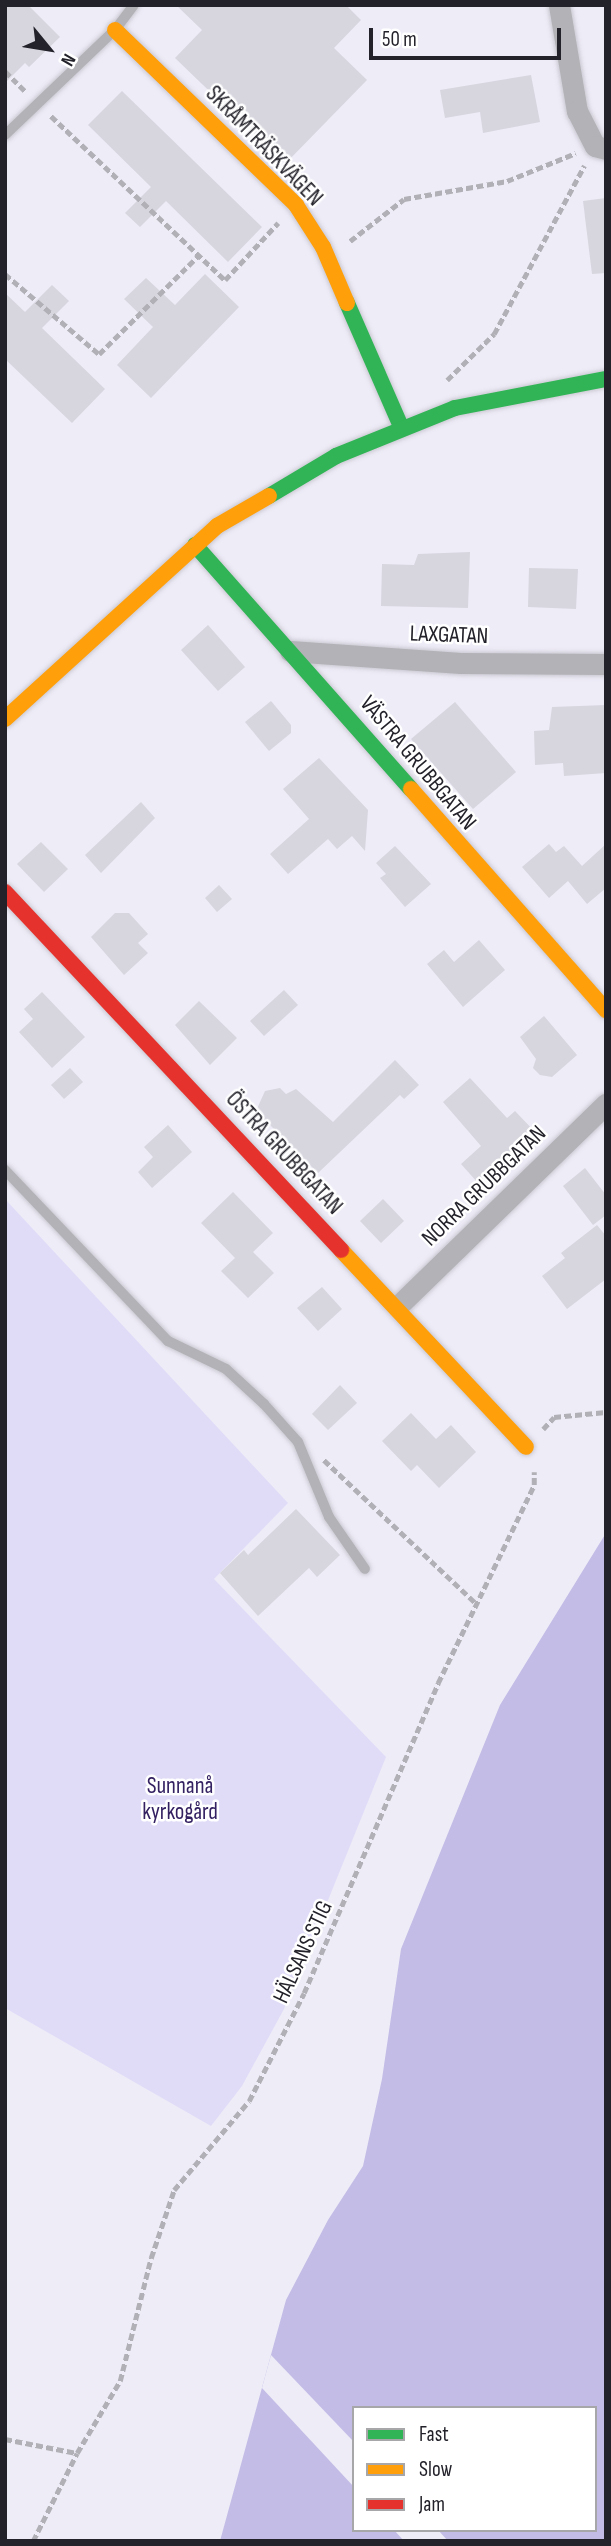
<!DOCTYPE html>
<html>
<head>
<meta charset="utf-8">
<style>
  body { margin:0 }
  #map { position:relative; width:611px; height:2546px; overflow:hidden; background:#eeecf7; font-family:"Sofia Sans Condensed",sans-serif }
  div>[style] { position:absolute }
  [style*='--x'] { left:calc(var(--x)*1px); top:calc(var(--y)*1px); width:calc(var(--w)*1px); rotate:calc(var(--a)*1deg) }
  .green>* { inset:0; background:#e0dcf8 }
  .water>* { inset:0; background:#c3bce6 }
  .pier>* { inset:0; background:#eeecf7 }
  .building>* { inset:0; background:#d7d5de }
  .path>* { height:4.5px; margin-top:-2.25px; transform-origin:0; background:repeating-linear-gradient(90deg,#b1b0b6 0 7px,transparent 0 10.5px) }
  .roads { filter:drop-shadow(0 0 2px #cac8d1) drop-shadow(0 0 2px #cac8d1) }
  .lane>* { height:10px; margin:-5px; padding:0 5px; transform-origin:5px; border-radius:5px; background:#b2b2b7 }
  .street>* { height:21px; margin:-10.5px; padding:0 10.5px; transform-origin:10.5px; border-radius:10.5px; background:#b2b2b7 }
  .fast>* { height:16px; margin:-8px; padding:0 8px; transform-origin:8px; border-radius:8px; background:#30b455 }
  .slow>* { height:16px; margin:-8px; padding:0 8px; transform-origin:8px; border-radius:8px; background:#ff9f0a }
  .jam>* { height:16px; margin:-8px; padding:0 8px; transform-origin:8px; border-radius:8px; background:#e5322d }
  span { translate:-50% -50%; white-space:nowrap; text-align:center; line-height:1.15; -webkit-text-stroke:5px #fff; paint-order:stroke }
  .street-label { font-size:23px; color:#23222a }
  .park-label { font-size:23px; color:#332162 }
  .frame { position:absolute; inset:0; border:7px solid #23222a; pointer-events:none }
  .legend { position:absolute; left:352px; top:2406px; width:245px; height:126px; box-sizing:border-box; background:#fff; border:2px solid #a7a7aa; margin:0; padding:9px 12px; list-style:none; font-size:21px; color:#23222a }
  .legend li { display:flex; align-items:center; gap:14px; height:35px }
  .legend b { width:35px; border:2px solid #a7a7aa }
  .north { position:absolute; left:14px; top:14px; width:70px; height:70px; -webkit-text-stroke:5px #fff; paint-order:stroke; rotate:120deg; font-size:19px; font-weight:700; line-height:28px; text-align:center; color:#23222a }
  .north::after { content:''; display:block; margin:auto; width:24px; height:32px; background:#23222a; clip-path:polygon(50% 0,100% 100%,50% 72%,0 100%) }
  .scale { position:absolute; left:369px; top:28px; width:192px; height:32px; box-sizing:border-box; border:4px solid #23222a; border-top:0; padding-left:9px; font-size:21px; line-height:24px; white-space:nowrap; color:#23222a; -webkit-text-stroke:5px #fff; paint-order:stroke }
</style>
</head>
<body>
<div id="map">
  <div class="green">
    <div style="clip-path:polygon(5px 1199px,288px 1503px,214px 1579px,386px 1757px,284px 2009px,242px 2086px,211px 2126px,5px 2008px)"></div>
  </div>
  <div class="water">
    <div style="clip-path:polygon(evenodd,606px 1533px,606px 2541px,220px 2541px,286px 2300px,328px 2220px,363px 2166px,382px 2079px,401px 1949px,500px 1705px,606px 1533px,354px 2408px,595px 2408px,595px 2530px,354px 2530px,354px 2408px)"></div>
  </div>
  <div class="pier">
    <div style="clip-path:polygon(271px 2355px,354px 2442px,354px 2487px,262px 2388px)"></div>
    <div style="clip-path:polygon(394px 2530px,438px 2530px,448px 2541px,404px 2541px)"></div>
  </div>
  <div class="building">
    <div style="clip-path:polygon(5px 5px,28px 5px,60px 37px,29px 67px,25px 63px,5px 83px)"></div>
    <div style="clip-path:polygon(176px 5px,346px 5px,361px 20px,334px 48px,367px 80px,285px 164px,175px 58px,202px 30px)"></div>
    <div style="clip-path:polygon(531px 75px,540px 122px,483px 133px,480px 112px,445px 118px,440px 90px)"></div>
    <div style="clip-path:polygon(122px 91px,262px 227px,228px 262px,166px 201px,140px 227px,125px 213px,151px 187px,88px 125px)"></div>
    <div style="clip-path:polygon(606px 198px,606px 273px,592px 274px,583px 201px)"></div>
    <div style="clip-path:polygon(205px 274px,239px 307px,151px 398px,117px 365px,153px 327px,124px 299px,146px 278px,175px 305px)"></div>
    <div style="clip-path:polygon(52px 285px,69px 301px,42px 328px,105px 389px,72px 423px,5px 359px,5px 293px,25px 312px)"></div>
    <div style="clip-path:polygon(470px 552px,468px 608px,381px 606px,382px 564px,414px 565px,418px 554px)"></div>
    <div style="clip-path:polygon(529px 568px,578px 569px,576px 609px,528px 607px)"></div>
    <div style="clip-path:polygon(208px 625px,245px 667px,218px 691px,181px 650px)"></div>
    <div style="clip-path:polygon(271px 701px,291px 725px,291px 733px,269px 751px,245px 722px)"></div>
    <div style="clip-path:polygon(455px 702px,516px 772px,473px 809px,411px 739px)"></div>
    <div style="clip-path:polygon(606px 705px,606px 773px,564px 776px,563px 763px,535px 765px,534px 731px,549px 730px,552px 707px)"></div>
    <div style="clip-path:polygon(319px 758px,368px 810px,365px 851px,352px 836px,337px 849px,328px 839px,288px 874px,270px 854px,309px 819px,283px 789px)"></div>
    <div style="clip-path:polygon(141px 802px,155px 818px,101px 873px,85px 855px)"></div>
    <div style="clip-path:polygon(41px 842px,68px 869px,44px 892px,17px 864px)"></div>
    <div style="clip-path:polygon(549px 844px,556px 852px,564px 846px,582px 866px,606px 844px,606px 888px,587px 904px,568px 881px,549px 898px,522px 867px)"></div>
    <div style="clip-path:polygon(395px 846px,431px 884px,405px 907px,380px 878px,386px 874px,376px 863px)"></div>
    <div style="clip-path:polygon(219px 885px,232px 899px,217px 912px,205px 898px)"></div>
    <div style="clip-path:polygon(115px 913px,129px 913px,148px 934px,138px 943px,148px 953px,124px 975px,91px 937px)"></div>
    <div style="clip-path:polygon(479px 940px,505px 970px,463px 1007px,427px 964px,444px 950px,454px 962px)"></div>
    <div style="clip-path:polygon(284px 990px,298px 1005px,264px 1036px,250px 1021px)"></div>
    <div style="clip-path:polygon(42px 992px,85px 1037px,52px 1068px,19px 1032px,33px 1019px,24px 1009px)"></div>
    <div style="clip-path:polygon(199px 1001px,237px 1038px,210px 1065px,175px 1025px)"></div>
    <div style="clip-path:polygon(544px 1016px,577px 1055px,552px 1077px,540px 1075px,533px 1068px,536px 1059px,520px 1037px)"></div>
    <div style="clip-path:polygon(395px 1060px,419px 1085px,404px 1099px,400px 1095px,318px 1173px,256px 1111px,265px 1091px,280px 1088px,286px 1094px,296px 1089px,333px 1122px)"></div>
    <div style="clip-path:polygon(70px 1068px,83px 1082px,64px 1099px,51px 1085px)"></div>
    <div style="clip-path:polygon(470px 1078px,507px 1118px,515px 1111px,536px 1133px,478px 1183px,461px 1164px,481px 1146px,443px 1102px)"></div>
    <div style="clip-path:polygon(168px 1125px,192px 1152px,152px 1188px,138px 1172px,153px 1157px,144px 1147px)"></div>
    <div style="clip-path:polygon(585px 1168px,606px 1195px,606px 1215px,593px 1225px,563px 1186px)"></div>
    <div style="clip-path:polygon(233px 1192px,273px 1233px,253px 1252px,274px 1273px,248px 1298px,221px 1271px,235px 1258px,201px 1223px)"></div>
    <div style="clip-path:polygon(383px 1199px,404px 1221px,381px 1243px,360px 1221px)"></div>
    <div style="clip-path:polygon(597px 1225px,606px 1236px,606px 1279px,567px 1309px,542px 1276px,565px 1258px,561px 1253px)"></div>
    <div style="clip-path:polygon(322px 1287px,342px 1309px,318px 1331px,297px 1308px)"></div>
    <div style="clip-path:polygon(340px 1385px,357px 1403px,328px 1430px,312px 1414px)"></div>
    <div style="clip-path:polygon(411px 1413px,436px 1439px,451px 1425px,476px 1452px,439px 1488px,417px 1465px,411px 1471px,382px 1441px)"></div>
    <div style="clip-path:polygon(296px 1509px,340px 1555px,317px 1577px,309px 1568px,258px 1616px,220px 1573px,244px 1550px,248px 1555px)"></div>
  </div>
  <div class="path">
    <div style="--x:5;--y:71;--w:31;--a:45"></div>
    <div style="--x:51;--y:116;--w:239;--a:43.3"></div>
    <div style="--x:225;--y:280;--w:78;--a:-47.1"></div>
    <div style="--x:350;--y:241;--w:68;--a:-37.9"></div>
    <div style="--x:404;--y:199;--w:105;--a:-9.9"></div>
    <div style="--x:507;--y:181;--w:74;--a:-22.1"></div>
    <div style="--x:5;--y:274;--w:123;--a:40.4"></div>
    <div style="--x:99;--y:354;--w:141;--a:-44.7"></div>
    <div style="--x:447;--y:380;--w:66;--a:-44.4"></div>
    <div style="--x:494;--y:334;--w:191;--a:-61.8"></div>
    <div style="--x:543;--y:1429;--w:16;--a:-47"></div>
    <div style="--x:554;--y:1417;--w:52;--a:-5.5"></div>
    <div style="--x:324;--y:1460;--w:210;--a:43.3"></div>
    <div style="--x:5;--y:2439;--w:73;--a:11"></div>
    <div style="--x:33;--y:2541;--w:98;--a:-63.4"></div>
    <div style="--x:77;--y:2453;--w:84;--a:-59.2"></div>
    <div style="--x:120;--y:2381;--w:127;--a:-75.9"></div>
    <div style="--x:151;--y:2258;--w:72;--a:-71.3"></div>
    <div style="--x:174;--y:2190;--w:116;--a:-49.9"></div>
    <div style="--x:249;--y:2101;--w:121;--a:-63"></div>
    <div style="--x:304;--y:1993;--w:338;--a:-66.6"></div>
    <div style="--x:438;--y:1683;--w:220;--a:-64.1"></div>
    <div style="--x:534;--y:1485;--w:13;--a:-90"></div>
  </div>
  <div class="roads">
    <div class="lane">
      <div style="--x:5;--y:135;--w:152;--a:-43.7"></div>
      <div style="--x:115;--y:30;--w:31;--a:-53"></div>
      <div style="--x:5;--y:1170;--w:236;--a:46.4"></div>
      <div style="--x:168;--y:1341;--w:64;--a:25.8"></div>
      <div style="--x:226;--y:1369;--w:52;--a:42.6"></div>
      <div style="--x:264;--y:1404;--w:51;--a:48.2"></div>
      <div style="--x:298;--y:1442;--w:81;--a:67.5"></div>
      <div style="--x:329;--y:1517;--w:63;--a:55.3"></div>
    </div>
    <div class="street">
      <div style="--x:559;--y:5;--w:108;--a:80.4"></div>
      <div style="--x:577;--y:111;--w:39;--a:63"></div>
      <div style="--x:595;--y:146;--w:11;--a:15"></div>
      <div style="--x:290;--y:651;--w:171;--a:4"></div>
      <div style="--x:461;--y:663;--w:145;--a:0.4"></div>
      <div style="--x:398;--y:1306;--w:290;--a:-44.2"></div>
    </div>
    <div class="fast">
      <div style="--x:347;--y:303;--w:137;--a:66.4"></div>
      <div style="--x:269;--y:496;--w:78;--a:-30.8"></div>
      <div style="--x:336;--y:456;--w:128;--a:-22"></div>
      <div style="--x:455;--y:408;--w:154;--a:-10.9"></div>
      <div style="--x:195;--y:545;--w:326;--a:48.5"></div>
    </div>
    <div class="slow">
      <div style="--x:115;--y:30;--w:252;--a:44"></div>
      <div style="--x:296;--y:205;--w:50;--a:57.3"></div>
      <div style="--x:323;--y:247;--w:61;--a:66.8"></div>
      <div style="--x:5;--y:719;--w:287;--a:-42.3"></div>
      <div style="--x:217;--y:526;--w:60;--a:-30"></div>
      <div style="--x:411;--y:789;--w:295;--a:48.6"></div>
      <div style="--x:341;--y:1250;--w:270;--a:46.8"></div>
    </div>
    <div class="jam">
      <div style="--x:5;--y:892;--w:491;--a:46.8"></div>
    </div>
  </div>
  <div class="street-label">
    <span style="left:264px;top:146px;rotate:46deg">SKRÅMTRÄSKVÄGEN</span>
    <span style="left:449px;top:635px;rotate:2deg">LAXGATAN</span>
    <span style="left:418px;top:763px;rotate:50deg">VÄSTRA GRUBBGATAN</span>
    <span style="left:284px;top:1153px;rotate:47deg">ÖSTRA GRUBBGATAN</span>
    <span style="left:484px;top:1186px;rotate:-44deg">NORRA GRUBBGATAN</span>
    <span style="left:303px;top:1952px;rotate:-65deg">HÄLSANS STIG</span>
  </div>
  <div class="park-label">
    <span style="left:180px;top:1799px">Sunnanå<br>kyrkogård</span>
  </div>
  <div class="frame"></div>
  <ul class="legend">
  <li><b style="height:9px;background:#30b455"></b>Fast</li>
  <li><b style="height:9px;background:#ff9f0a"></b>Slow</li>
  <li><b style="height:9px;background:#e5322d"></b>Jam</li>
  </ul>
  <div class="north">N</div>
  <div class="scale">50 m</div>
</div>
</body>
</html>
